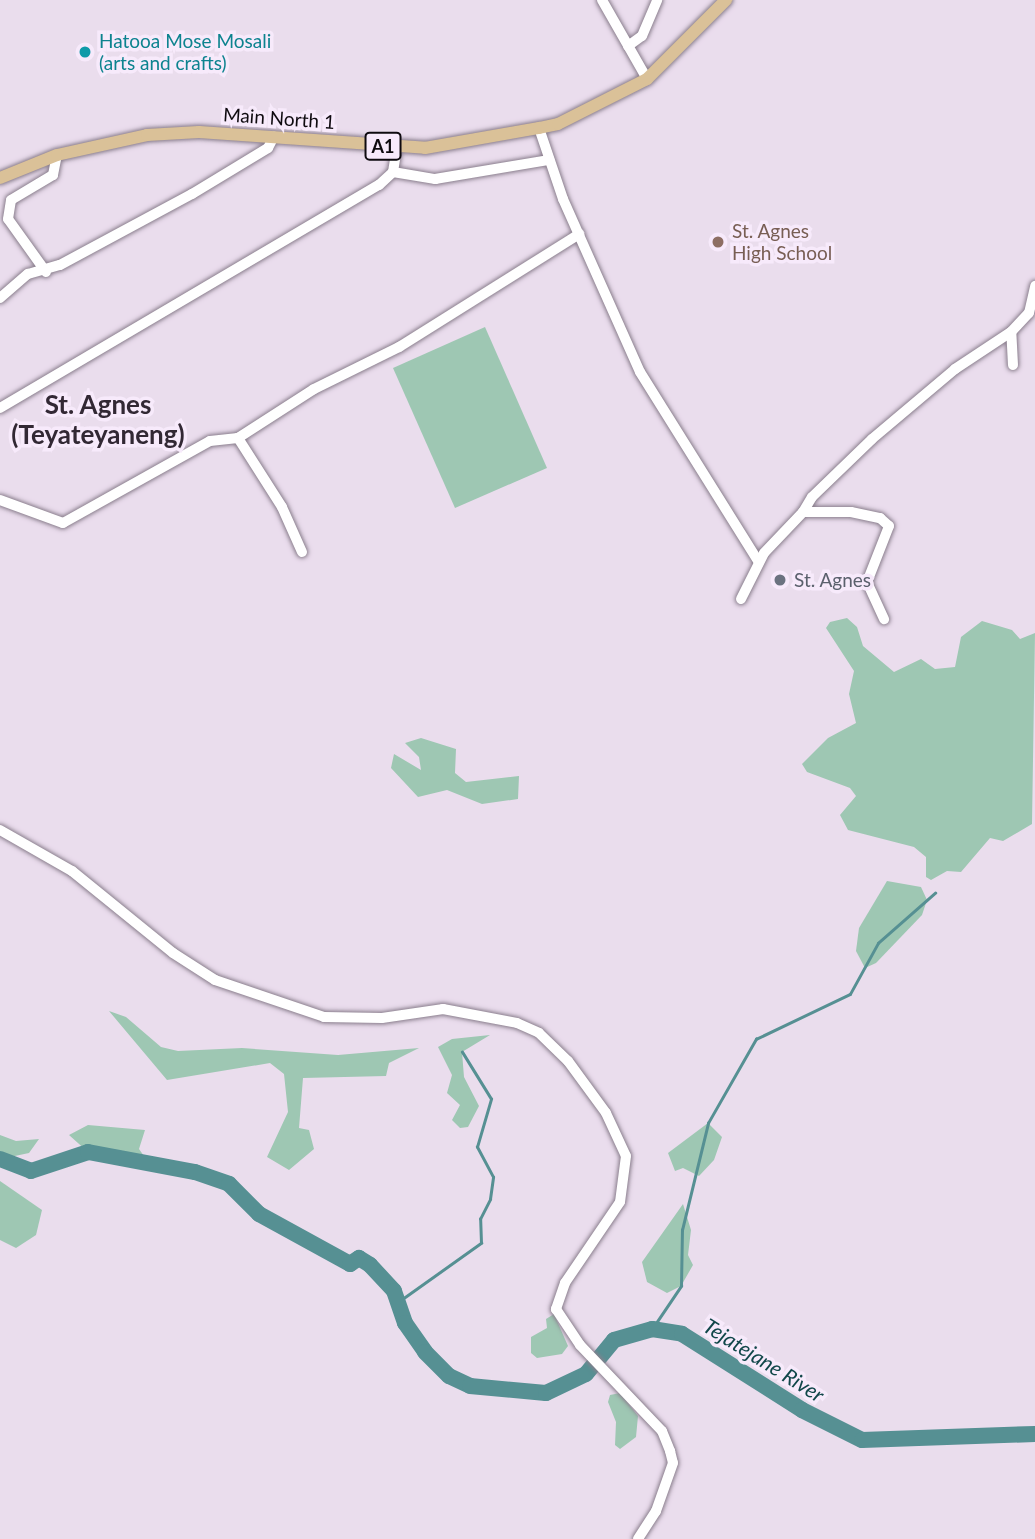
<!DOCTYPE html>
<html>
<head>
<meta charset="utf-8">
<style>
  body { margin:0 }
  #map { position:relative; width:1035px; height:1539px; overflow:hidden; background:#eadded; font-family:Lato,sans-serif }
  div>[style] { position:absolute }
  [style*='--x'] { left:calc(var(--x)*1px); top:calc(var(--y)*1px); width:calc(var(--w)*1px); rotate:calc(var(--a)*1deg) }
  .green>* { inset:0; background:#9ec7b3 }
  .stream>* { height:2.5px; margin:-1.25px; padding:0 1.25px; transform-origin:1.25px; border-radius:1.25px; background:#569093 }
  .river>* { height:16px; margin:-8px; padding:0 8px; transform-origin:8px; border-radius:8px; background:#569093 }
  .roads { filter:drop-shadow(0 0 2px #8a7e8d) drop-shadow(0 0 2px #8a7e8d) }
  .minor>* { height:10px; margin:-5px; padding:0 5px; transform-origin:5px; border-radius:5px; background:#fff }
  .major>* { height:12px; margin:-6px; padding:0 6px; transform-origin:6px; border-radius:6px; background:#dac198 }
  .dots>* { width:19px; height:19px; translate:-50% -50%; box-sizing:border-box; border:4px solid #f7eafb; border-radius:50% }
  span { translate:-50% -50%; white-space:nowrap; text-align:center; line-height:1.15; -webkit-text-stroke:7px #f7eafb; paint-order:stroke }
  .shield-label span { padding:2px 5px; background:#f7eafb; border:2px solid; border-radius:5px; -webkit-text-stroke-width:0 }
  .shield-label { font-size:18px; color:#0f0b10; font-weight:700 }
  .culture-label { font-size:19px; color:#0d838f }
  .left { translate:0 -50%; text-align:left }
  .street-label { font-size:19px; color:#0f0b10 }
  .education-label { font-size:19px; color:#785e54 }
  .worship-label { font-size:19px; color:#5b616d }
  .water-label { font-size:21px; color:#11474a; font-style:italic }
  .district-label { font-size:26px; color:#322834; font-weight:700 }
</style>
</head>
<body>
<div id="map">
  <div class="green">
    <div style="clip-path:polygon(485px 327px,547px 468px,455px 508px,393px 368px)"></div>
    <div style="clip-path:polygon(847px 618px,857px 627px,863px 646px,894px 672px,921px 659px,935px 669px,955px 667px,961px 637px,982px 621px,1012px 630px,1020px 639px,1035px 633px,1032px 824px,1003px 841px,990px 838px,961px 872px,947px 871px,931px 880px,926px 877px,926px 857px,914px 847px,848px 830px,840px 815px,856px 796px,850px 788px,807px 772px,802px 764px,828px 738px,856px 723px,849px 694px,854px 671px,826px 628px,830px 622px)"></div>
    <div style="clip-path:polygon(421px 738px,456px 749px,455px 773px,466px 782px,519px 776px,518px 799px,482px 804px,447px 790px,418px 797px,391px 768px,394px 754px,421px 770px,419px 757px,405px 743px)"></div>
    <div style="clip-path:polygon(887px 881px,921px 887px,927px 900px,922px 915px,876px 963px,865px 968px,856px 951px,859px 928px)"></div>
    <div style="clip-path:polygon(109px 1011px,126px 1017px,161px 1047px,178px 1051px,242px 1048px,338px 1055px,419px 1048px,389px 1063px,386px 1076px,303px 1078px,299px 1128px,309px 1130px,314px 1149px,289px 1170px,267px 1157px,288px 1112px,284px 1074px,270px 1063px,167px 1080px)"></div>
    <div style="clip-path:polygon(490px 1035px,462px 1052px,464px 1077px,479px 1106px,468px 1127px,460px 1128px,452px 1120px,460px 1105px,447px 1093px,452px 1075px,438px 1047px,452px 1039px)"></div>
    <div style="clip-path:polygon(708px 1123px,722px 1137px,714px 1160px,699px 1176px,683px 1168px,675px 1171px,668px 1153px)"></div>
    <div style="clip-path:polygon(88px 1125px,145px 1130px,139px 1149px,149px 1163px,88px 1152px,69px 1135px)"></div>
    <div style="clip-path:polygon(0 1135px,16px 1141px,39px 1139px,29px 1153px,10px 1157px,0 1153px)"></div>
    <div style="clip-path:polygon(0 1181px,42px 1210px,36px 1235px,16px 1248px,0 1240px)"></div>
    <div style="clip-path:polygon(683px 1204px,691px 1230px,688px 1255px,693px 1265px,681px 1286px,667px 1293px,647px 1282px,642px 1262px)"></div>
    <div style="clip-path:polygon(554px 1314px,568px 1346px,562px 1354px,537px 1358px,531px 1353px,531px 1337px,547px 1328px,546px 1319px)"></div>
    <div style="clip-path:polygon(620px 1393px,638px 1416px,636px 1437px,620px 1449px,615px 1445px,616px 1422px,608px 1402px,610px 1395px)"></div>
  </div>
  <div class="stream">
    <div style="--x:398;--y:1302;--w:102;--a:-35.4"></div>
    <div style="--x:481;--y:1243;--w:24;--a:-92"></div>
    <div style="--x:480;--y:1219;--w:22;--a:-63"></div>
    <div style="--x:490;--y:1199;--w:22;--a:-82"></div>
    <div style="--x:493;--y:1177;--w:34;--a:-118"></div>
    <div style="--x:477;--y:1147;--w:50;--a:-73.7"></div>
    <div style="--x:491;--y:1099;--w:55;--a:-121.7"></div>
    <div style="--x:652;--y:1329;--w:52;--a:-56"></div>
    <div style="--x:681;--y:1286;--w:56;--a:-89"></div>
    <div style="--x:682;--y:1230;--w:110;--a:-76.3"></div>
    <div style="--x:708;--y:1123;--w:97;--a:-60.3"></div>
    <div style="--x:756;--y:1039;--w:104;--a:-25.6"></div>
    <div style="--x:850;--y:994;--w:58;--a:-61.2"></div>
    <div style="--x:878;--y:943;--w:76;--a:-41.3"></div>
  </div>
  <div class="river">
    <div style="--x:0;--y:1159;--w:33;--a:21"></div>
    <div style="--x:31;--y:1171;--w:60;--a:-18.4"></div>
    <div style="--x:88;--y:1152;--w:109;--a:10.6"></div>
    <div style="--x:195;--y:1172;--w:36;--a:19"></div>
    <div style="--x:229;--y:1184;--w:42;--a:45"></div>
    <div style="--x:259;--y:1214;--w:104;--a:28.8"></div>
    <div style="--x:350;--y:1264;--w:11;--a:-34"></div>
    <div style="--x:359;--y:1258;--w:13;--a:32"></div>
    <div style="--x:370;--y:1265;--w:35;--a:47"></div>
    <div style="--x:394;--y:1291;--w:34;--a:71"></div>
    <div style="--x:405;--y:1323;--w:35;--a:55"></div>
    <div style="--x:425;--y:1352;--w:34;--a:45"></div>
    <div style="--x:449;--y:1376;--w:23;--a:25"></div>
    <div style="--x:470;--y:1386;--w:76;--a:5.3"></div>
    <div style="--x:546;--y:1393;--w:44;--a:-25.4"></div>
    <div style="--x:586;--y:1374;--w:44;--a:-50.5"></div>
    <div style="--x:614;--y:1340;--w:40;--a:-16"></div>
    <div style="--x:652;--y:1329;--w:30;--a:9"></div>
    <div style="--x:682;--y:1334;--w:142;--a:32.3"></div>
    <div style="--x:802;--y:1410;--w:67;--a:26.6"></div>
    <div style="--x:862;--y:1440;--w:173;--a:-2"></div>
  </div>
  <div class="roads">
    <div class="minor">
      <div style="--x:602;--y:0;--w:91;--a:60.3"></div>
      <div style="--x:628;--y:46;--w:17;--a:-36"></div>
      <div style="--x:642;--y:36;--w:39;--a:-67"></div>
      <div style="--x:539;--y:128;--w:75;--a:71.3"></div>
      <div style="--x:563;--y:199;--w:189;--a:66"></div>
      <div style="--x:640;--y:372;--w:223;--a:58"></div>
      <div style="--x:393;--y:172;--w:43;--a:9.5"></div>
      <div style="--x:435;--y:179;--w:116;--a:-9.5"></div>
      <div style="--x:46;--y:272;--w:65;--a:-125.6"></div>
      <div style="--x:8;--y:219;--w:19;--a:-81"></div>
      <div style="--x:11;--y:200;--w:49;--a:-30.8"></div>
      <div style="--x:53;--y:175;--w:20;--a:-79"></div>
      <div style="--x:0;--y:298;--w:37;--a:-41"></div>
      <div style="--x:28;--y:274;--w:33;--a:-16"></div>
      <div style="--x:60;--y:265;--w:150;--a:-28.3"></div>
      <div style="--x:192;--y:194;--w:89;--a:-31.2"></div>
      <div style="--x:268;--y:148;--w:13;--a:-63"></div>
      <div style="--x:1013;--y:365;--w:33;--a:-93"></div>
      <div style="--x:1011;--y:332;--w:26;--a:-47"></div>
      <div style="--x:1029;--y:313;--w:28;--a:-77"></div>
      <div style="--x:0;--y:408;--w:440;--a:-30.5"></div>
      <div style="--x:379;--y:185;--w:19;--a:-43"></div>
      <div style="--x:393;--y:172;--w:24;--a:-81"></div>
      <div style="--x:0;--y:500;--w:67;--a:20.1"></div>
      <div style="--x:63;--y:523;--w:168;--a:-29.2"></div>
      <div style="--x:210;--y:441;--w:28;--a:-6"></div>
      <div style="--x:803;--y:512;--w:17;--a:-59"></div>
      <div style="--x:812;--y:497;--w:83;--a:-44"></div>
      <div style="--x:872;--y:439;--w:109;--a:-40.1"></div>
      <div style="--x:955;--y:369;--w:67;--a:-33.5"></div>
      <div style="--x:302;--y:552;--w:49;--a:-114"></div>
      <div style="--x:282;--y:507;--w:82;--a:-122.5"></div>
      <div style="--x:238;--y:438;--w:90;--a:-32.8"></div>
      <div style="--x:314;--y:389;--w:95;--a:-26.3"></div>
      <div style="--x:399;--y:347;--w:213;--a:-32.1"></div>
      <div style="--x:741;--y:599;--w:51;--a:-63.4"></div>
      <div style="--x:764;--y:553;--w:57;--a:-46.4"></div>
      <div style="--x:803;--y:512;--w:48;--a:0"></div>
      <div style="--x:851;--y:512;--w:30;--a:12"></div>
      <div style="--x:880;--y:518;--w:12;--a:42"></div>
      <div style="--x:889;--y:526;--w:60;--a:111.4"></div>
      <div style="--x:867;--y:582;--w:41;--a:65.3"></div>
      <div style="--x:0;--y:830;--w:83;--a:29.7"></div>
      <div style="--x:72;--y:871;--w:130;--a:39.1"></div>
      <div style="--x:173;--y:953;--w:50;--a:32.7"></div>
      <div style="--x:215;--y:980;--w:115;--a:18.7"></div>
      <div style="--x:324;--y:1017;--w:58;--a:1"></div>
      <div style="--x:382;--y:1018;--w:62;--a:-8.4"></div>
      <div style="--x:443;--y:1009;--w:75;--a:10.7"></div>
      <div style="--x:517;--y:1023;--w:24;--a:24"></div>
      <div style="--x:539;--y:1033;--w:40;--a:44"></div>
      <div style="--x:568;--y:1061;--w:64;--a:53.8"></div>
      <div style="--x:606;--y:1113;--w:47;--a:65.1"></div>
      <div style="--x:626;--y:1156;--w:46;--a:97.4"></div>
      <div style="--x:620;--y:1202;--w:98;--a:124.2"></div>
      <div style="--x:565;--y:1283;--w:28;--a:109"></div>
      <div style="--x:556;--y:1309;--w:43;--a:56.3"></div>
      <div style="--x:580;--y:1345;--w:119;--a:46.4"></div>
      <div style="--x:662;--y:1431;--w:22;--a:68"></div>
      <div style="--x:670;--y:1451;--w:12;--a:76"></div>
      <div style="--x:673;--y:1463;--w:51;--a:109.5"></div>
      <div style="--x:656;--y:1511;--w:33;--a:123"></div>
    </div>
    <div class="major">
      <div style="--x:0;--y:178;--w:61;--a:-22"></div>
      <div style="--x:57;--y:155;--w:92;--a:-12.5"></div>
      <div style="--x:147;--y:135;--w:52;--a:-3.3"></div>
      <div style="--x:199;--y:132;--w:227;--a:4"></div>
      <div style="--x:425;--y:148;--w:116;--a:-10"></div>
      <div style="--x:539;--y:128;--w:19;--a:-12"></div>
      <div style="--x:558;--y:124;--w:100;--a:-26.8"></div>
      <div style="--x:647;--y:79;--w:112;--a:-45"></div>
    </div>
  </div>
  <div class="dots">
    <div style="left:85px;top:52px;background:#0f9aa8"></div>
    <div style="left:718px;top:242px;background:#8d6e63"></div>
    <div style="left:780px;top:580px;background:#6b7280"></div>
  </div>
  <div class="shield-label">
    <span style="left:383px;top:146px">A1</span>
  </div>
  <div class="culture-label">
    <span class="left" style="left:99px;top:52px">Hatooa Mose Mosali<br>(arts and crafts)</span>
  </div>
  <div class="street-label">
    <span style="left:279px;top:118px;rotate:4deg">Main North 1</span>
  </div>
  <div class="education-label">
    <span class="left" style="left:732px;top:242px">St. Agnes<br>High School</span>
  </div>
  <div class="worship-label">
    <span class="left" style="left:794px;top:580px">St. Agnes</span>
  </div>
  <div class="water-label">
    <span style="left:764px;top:1360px;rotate:32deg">Tejatejane River</span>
  </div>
  <div class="district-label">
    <span style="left:98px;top:420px">St. Agnes<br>(Teyateyaneng)</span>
  </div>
</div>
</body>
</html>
